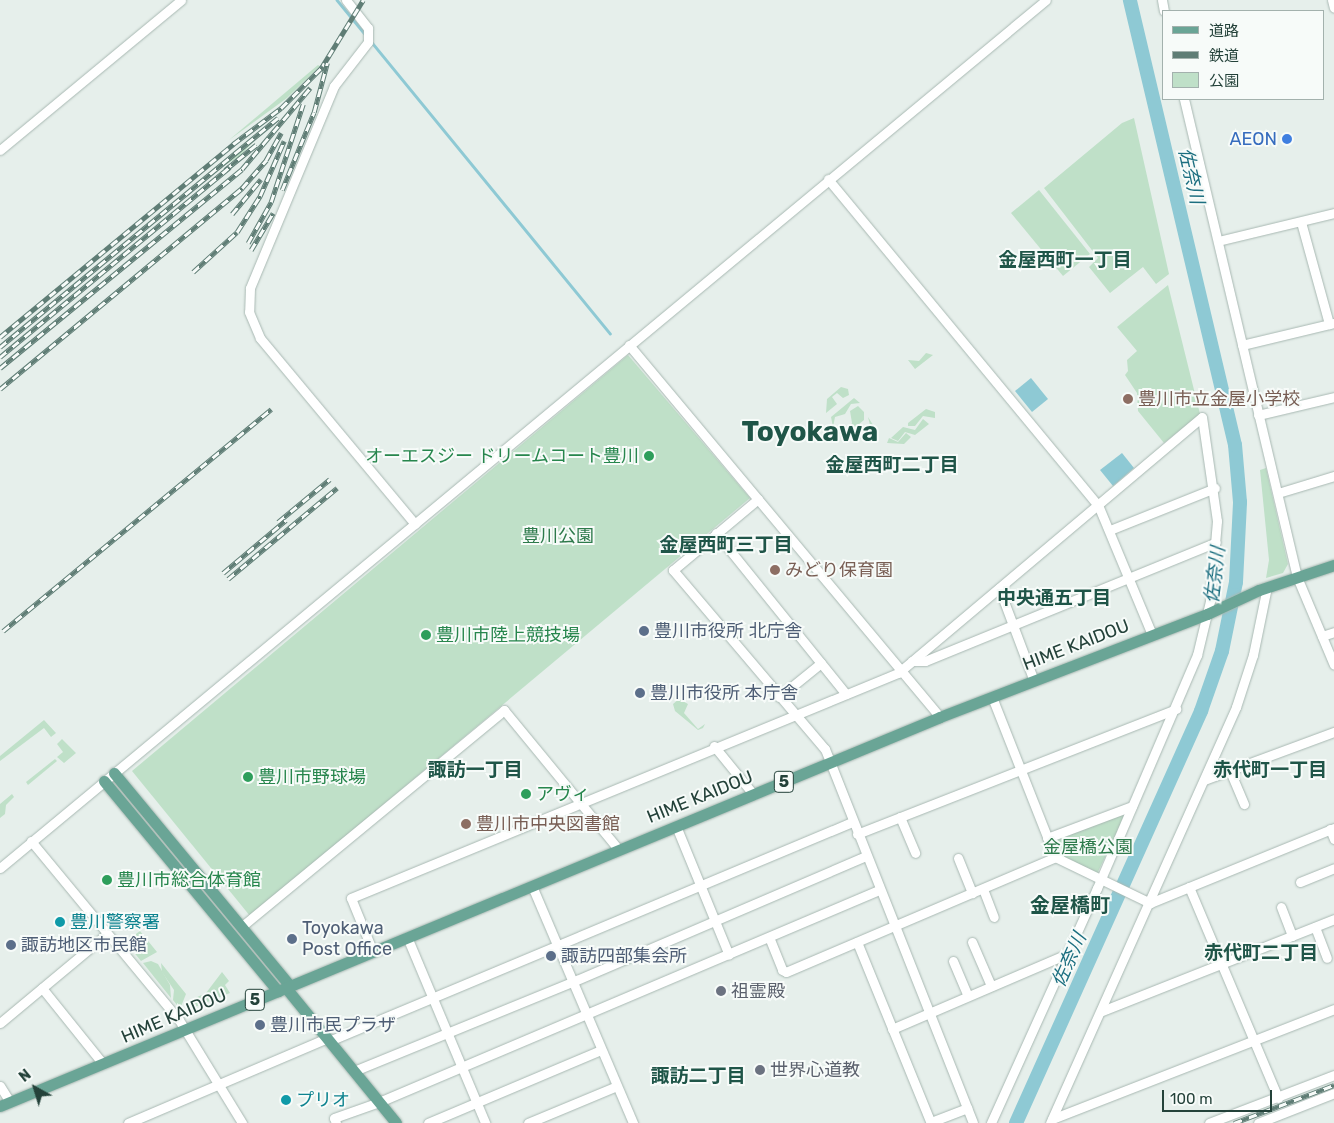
<!DOCTYPE html>
<html>
<head>
<meta charset="utf-8">
<style>
  body { margin:0 }
  #map { position:relative; width:1334px; height:1123px; overflow:hidden; background:#e6efeb; font-family:Rubik,"Noto Sans JP",sans-serif }
  div>[style] { position:absolute }
  [style*='--x'] { left:calc(var(--x)*1px); top:calc(var(--y)*1px); width:calc(var(--w)*1px); rotate:calc(var(--a)*1deg) }
  .green>* { inset:0; background:#bfe0c8 }
  .water>* { inset:0; background:#8ec9d4 }
  .stream>* { height:2.5px; margin:-1.25px; padding:0 1.25px; transform-origin:1.25px; border-radius:1.25px; background:#8ec9d4 }
  .river>* { height:14px; margin:-7px; padding:0 7px; transform-origin:7px; border-radius:7px; background:#8ec9d4 }
  .roads { filter:drop-shadow(0 0 1px #a8b8b2) drop-shadow(0 0 1px #a8b8b2) }
  .minor>* { height:9px; margin:-4.5px; padding:0 4.5px; transform-origin:4.5px; border-radius:4.5px; background:#fff }
  .major>* { height:11px; margin:-5.5px; padding:0 5.5px; transform-origin:5.5px; border-radius:5.5px; background:#6aa596 }
  .rail>* { height:4.5px; margin-top:-2.25px; transform-origin:0; background:repeating-linear-gradient(90deg,#f7fbf9 0 8px,#5f7d75 0 16px); box-sizing:border-box; border-block:1px solid #5f7d75 }
  .dots>* { width:14px; height:14px; translate:-50% -50%; box-sizing:border-box; border:2px solid #f7fbf9; border-radius:50% }
  span { translate:-50% -50%; white-space:nowrap; text-align:center; line-height:1.15; -webkit-text-stroke:4px #f7fbf9; paint-order:stroke }
  .shield-label span { padding:1px 4px; background:#f7fbf9; border:1px solid; border-radius:4px; -webkit-text-stroke-width:0 }
  .shield-label { font-size:16px; color:#24423a; font-weight:700 }
  .shop-label { font-size:18px; color:#366cbe }
  .right { translate:-100% -50%; text-align:right }
  .education-label { font-size:18px; color:#785e54 }
  .left { translate:0 -50%; text-align:left }
  .leisure-label { font-size:18px; color:#27864d }
  .park-label { font-size:18px; color:#2d7a4b }
  .service-label { font-size:18px; color:#4e5e75 }
  .street-label { font-size:18px; color:#24423a }
  .culture-label { font-size:18px; color:#0d838f }
  .worship-label { font-size:18px; color:#5b616d }
  .water-label { font-size:19px; color:#1c6f80; font-style:italic }
  .neighbourhood-label { font-size:19px; color:#1f5548; font-weight:700 }
  .quarter-label { font-size:20px; color:#1f5548; font-weight:700 }
  .town-label { font-size:28px; color:#1f5548; font-weight:700 }
  .legend { position:absolute; left:1162px; top:10px; width:162px; height:90px; box-sizing:border-box; background:#f7fbf9; border:1px solid #a3b1ad; margin:0; padding:6px 9px; list-style:none; font-size:15px; color:#24423a }
  .legend li { display:flex; align-items:center; gap:10px; height:25px }
  .legend b { width:25px; border:1px solid #a3b1ad }
  .north { position:absolute; left:10px; top:1063px; width:50px; height:50px; -webkit-text-stroke:4px #f7fbf9; paint-order:stroke; rotate:321deg; font-size:14px; font-weight:700; line-height:20px; text-align:center; color:#24423a }
  .north::after { content:''; display:block; margin:auto; width:18px; height:22px; background:#24423a; clip-path:polygon(50% 0,100% 100%,50% 72%,0 100%) }
  .scale { position:absolute; left:1162px; top:1090px; width:110px; height:22px; box-sizing:border-box; border:2px solid #24423a; border-top:0; padding-left:6px; font-size:15px; line-height:18px; white-space:nowrap; color:#24423a; -webkit-text-stroke:4px #f7fbf9; paint-order:stroke }
</style>
</head>
<body>
<div id="map">
  <div class="green">
    <div style="clip-path:polygon(320px 66px,287px 98px,229px 140px,318px 65px)"></div>
    <div style="clip-path:polygon(1134px 118px,1169px 274px,1156px 284px,1143px 267px,1110px 293px,1089px 267px,1098px 258px,1044px 188px,1122px 123px)"></div>
    <div style="clip-path:polygon(254px 141px,239px 157px,216px 170px,233px 156px)"></div>
    <div style="clip-path:polygon(1039px 190px,1090px 254px,1063px 276px,1011px 213px)"></div>
    <div style="clip-path:polygon(1168px 285px,1200px 414px,1164px 443px,1138px 411px,1137px 393px,1125px 375px,1128px 371px,1127px 360px,1137px 351px,1117px 327px)"></div>
    <div style="clip-path:polygon(926px 353px,933px 355px,915px 369px,908px 360px,919px 361px)"></div>
    <div style="clip-path:polygon(628px 355px,750px 498px,250px 916px,132px 771px)"></div>
    <div style="clip-path:polygon(841px 387px,848px 389px,849px 395px,843px 398px,837px 393px,832px 397px,837px 404px,826px 413px,827px 399px)"></div>
    <div style="clip-path:polygon(854px 398px,860px 403px,851px 404px,845px 414px,835px 417px,833px 427px,831px 417px)"></div>
    <div style="clip-path:polygon(858px 406px,864px 412px,864px 420px,853px 429px,853px 434px,844px 439px,836px 430px,848px 430px,852px 423px,850px 411px)"></div>
    <div style="clip-path:polygon(926px 409px,935px 412px,935px 418px,923px 416px,915px 426px,908px 426px,908px 423px)"></div>
    <div style="clip-path:polygon(868px 417px,875px 428px,855px 443px,853px 438px,861px 437px,871px 429px)"></div>
    <div style="clip-path:polygon(923px 419px,929px 424px,915px 435px,905px 432px,898px 441px,891px 438px,903px 427px,915px 430px)"></div>
    <div style="clip-path:polygon(906px 433px,911px 437px,904px 444px,887px 443px,889px 438px,898px 442px)"></div>
    <div style="clip-path:polygon(1266px 468px,1288px 564px,1283px 573px,1266px 578px,1269px 560px,1260px 470px)"></div>
    <div style="clip-path:polygon(679px 699px,688px 704px,684px 713px,698px 729px,705px 724px,703px 728px,698px 730px,675px 711px,673px 704px)"></div>
    <div style="clip-path:polygon(44px 720px,56px 733px,51px 737px,44px 728px,0 761px,0 756px)"></div>
    <div style="clip-path:polygon(62px 739px,76px 753px,64px 763px,57px 757px,63px 752px,57px 744px)"></div>
    <div style="clip-path:polygon(55px 759px,57px 761px,28px 785px,26px 782px)"></div>
    <div style="clip-path:polygon(12px 794px,14px 797px,6px 805px,5px 814px,0 818px,0 804px)"></div>
    <div style="clip-path:polygon(1123px 813px,1125px 815px,1097px 874px,1058px 855px,1053px 838px)"></div>
    <div style="clip-path:polygon(140px 931px,157px 952px,141px 961px,132px 950px,136px 947px,129px 939px)"></div>
    <div style="clip-path:polygon(151px 961px,158px 964px,170px 985px,171px 998px,143px 963px)"></div>
    <div style="clip-path:polygon(161px 963px,186px 994px,180px 1009px,173px 1000px,174px 990px,162px 972px)"></div>
    <div style="clip-path:polygon(222px 972px,229px 981px,225px 985px,230px 993px,190px 1009px,193px 999px,206px 993px)"></div>
  </div>
  <div class="water">
    <div style="clip-path:polygon(1031px 378px,1048px 399px,1032px 412px,1015px 391px)"></div>
    <div style="clip-path:polygon(1122px 453px,1134px 468px,1113px 486px,1100px 470px)"></div>
  </div>
  <div class="stream">
    <div style="--x:337;--y:0;--w:44;--a:50.5"></div>
    <div style="--x:370;--y:40;--w:379;--a:50.7"></div>
  </div>
  <div class="river">
    <div style="--x:1016;--y:1123;--w:452;--a:-65.8"></div>
    <div style="--x:1201;--y:711;--w:64;--a:-70.7"></div>
    <div style="--x:1222;--y:651;--w:70;--a:-78.5"></div>
    <div style="--x:1236;--y:582;--w:80;--a:-87.1"></div>
    <div style="--x:1240;--y:502;--w:57;--a:-95"></div>
    <div style="--x:1235;--y:445;--w:457;--a:-103.3"></div>
  </div>
  <div class="roads">
    <div class="minor">
      <div style="--x:346;--y:0;--w:36;--a:52"></div>
      <div style="--x:368;--y:28;--w:14;--a:90"></div>
      <div style="--x:368;--y:42;--w:56;--a:127.7"></div>
      <div style="--x:334;--y:86;--w:219;--a:112.6"></div>
      <div style="--x:250;--y:288;--w:24;--a:92"></div>
      <div style="--x:249;--y:312;--w:28;--a:67"></div>
      <div style="--x:260;--y:338;--w:242;--a:50.2"></div>
      <div style="--x:1162;--y:0;--w:11;--a:80"></div>
      <div style="--x:1332;--y:0;--w:8;--a:76"></div>
      <div style="--x:1184;--y:99;--w:491;--a:76.7"></div>
      <div style="--x:1297;--y:577;--w:95;--a:67.2"></div>
      <div style="--x:0;--y:150;--w:235;--a:-39.6"></div>
      <div style="--x:828;--y:179;--w:423;--a:50.4"></div>
      <div style="--x:1098;--y:505;--w:141;--a:67.4"></div>
      <div style="--x:1301;--y:222;--w:106;--a:74.6"></div>
      <div style="--x:1218;--y:241;--w:119;--a:-13.6"></div>
      <div style="--x:629;--y:345;--w:485;--a:50.1"></div>
      <div style="--x:1242;--y:345;--w:95;--a:-13.4"></div>
      <div style="--x:1258;--y:415;--w:78;--a:-13.3"></div>
      <div style="--x:1278;--y:493;--w:59;--a:-16.9"></div>
      <div style="--x:758;--y:499;--w:111;--a:140.1"></div>
      <div style="--x:673;--y:570;--w:235;--a:49.7"></div>
      <div style="--x:825;--y:749;--w:402;--a:68.4"></div>
      <div style="--x:1110;--y:530;--w:113;--a:-21.8"></div>
      <div style="--x:716;--y:533;--w:207;--a:51.1"></div>
      <div style="--x:999;--y:588;--w:99;--a:69.4"></div>
      <div style="--x:1322;--y:636;--w:13;--a:-18"></div>
      <div style="--x:912;--y:661;--w:13;--a:0"></div>
      <div style="--x:925;--y:661;--w:314;--a:-22.2"></div>
      <div style="--x:779;--y:697;--w:54;--a:-39"></div>
      <div style="--x:992;--y:697;--w:172;--a:68.5"></div>
      <div style="--x:1055;--y:857;--w:106;--a:25.8"></div>
      <div style="--x:1150;--y:903;--w:199;--a:-22.2"></div>
      <div style="--x:714;--y:746;--w:63;--a:50.8"></div>
      <div style="--x:1230;--y:771;--w:36;--a:67"></div>
      <div style="--x:1204;--y:780;--w:139;--a:-20.3"></div>
      <div style="--x:900;--y:817;--w:39;--a:67"></div>
      <div style="--x:676;--y:826;--w:139;--a:67.7"></div>
      <div style="--x:1330;--y:829;--w:11;--a:68"></div>
      <div style="--x:857;--y:834;--w:343;--a:-21.4"></div>
      <div style="--x:1047;--y:838;--w:91;--a:-20.6"></div>
      <div style="--x:31;--y:841;--w:232;--a:50.4"></div>
      <div style="--x:179;--y:1020;--w:121;--a:58.5"></div>
      <div style="--x:958;--y:858;--w:38;--a:68"></div>
      <div style="--x:0;--y:868;--w:1359;--a:-39.69"></div>
      <div style="--x:1300;--y:882;--w:37;--a:-22"></div>
      <div style="--x:532;--y:886;--w:258;--a:66.9"></div>
      <div style="--x:1189;--y:887;--w:229;--a:67.1"></div>
      <div style="--x:983;--y:889;--w:30;--a:69"></div>
      <div style="--x:1281;--y:907;--w:31;--a:69"></div>
      <div style="--x:241;--y:927;--w:341;--a:-39.5"></div>
      <div style="--x:504;--y:710;--w:181;--a:50.6"></div>
      <div style="--x:1315;--y:927;--w:33;--a:69"></div>
      <div style="--x:407;--y:937;--w:202;--a:67.2"></div>
      <div style="--x:769;--y:937;--w:35;--a:68"></div>
      <div style="--x:782;--y:970;--w:4;--a:27"></div>
      <div style="--x:786;--y:972;--w:293;--a:-23.1"></div>
      <div style="--x:857;--y:942;--w:196;--a:67.8"></div>
      <div style="--x:972;--y:942;--w:48;--a:66.6"></div>
      <div style="--x:373;--y:952;--w:58;--a:-112.2"></div>
      <div style="--x:351;--y:898;--w:591;--a:-22.36"></div>
      <div style="--x:898;--y:673;--w:397;--a:-40.1"></div>
      <div style="--x:1202;--y:417;--w:105;--a:81.8"></div>
      <div style="--x:1217;--y:521;--w:80;--a:95"></div>
      <div style="--x:1210;--y:601;--w:56;--a:103.5"></div>
      <div style="--x:1197;--y:655;--w:254;--a:113.2"></div>
      <div style="--x:1097;--y:888;--w:258;--a:114.3"></div>
      <div style="--x:953;--y:961;--w:38;--a:67"></div>
      <div style="--x:42;--y:988;--w:97;--a:51.2"></div>
      <div style="--x:1102;--y:1011;--w:250;--a:-21.6"></div>
      <div style="--x:0;--y:1023;--w:139;--a:-39.8"></div>
      <div style="--x:892;--y:1029;--w:190;--a:-23.2"></div>
      <div style="--x:329;--y:1041;--w:567;--a:-22.72"></div>
      <div style="--x:354;--y:1071;--w:235;--a:-22.2"></div>
      <div style="--x:572;--y:982;--w:320;--a:-23.2"></div>
      <div style="--x:0;--y:1086;--w:19;--a:58"></div>
      <div style="--x:1052;--y:1119;--w:303;--a:-21.3"></div>
      <div style="--x:931;--y:1122;--w:39;--a:-21"></div>
      <div style="--x:128;--y:1123;--w:216;--a:-23.1"></div>
      <div style="--x:336;--y:1123;--w:5;--a:-112"></div>
      <div style="--x:334;--y:1118;--w:48;--a:-19.6"></div>
      <div style="--x:379;--y:1102;--w:543;--a:-22.98"></div>
      <div style="--x:428;--y:1123;--w:188;--a:-22.9"></div>
      <div style="--x:528;--y:1123;--w:96;--a:-22.6"></div>
      <div style="--x:1050;--y:1123;--w:456;--a:-65.9"></div>
      <div style="--x:1236;--y:707;--w:55;--a:-71.9"></div>
      <div style="--x:1253;--y:655;--w:69;--a:-78.4"></div>
      <div style="--x:1209;--y:1123;--w:134;--a:-21"></div>
      <div style="--x:1258;--y:1123;--w:82;--a:-21.5"></div>
    </div>
    <div class="major">
      <div style="--x:114;--y:773;--w:276;--a:50.4"></div>
      <div style="--x:104;--y:781;--w:273;--a:50.4"></div>
      <div style="--x:286;--y:988;--w:174;--a:50.8"></div>
      <div style="--x:0;--y:1106;--w:1017;--a:-22.48"></div>
      <div style="--x:940;--y:717;--w:286;--a:-21.1"></div>
      <div style="--x:1207;--y:614;--w:57;--a:-24.8"></div>
      <div style="--x:1259;--y:590;--w:79;--a:-18.4"></div>
    </div>
  </div>
  <div class="rail">
    <div style="--x:320;--y:70;--w:82;--a:-58.4"></div>
    <div style="--x:225;--y:170;--w:40;--a:-39"></div>
    <div style="--x:282;--y:190;--w:84;--a:-67.7"></div>
    <div style="--x:314;--y:112;--w:51;--a:-75.1"></div>
    <div style="--x:232;--y:214;--w:45;--a:-50.4"></div>
    <div style="--x:248;--y:243;--w:47;--a:-60.7"></div>
    <div style="--x:271;--y:202;--w:103;--a:-71.9"></div>
    <div style="--x:251;--y:250;--w:43;--a:-59.3"></div>
    <div style="--x:193;--y:272;--w:59;--a:-42.3"></div>
    <div style="--x:237;--y:232;--w:43;--a:-57.4"></div>
    <div style="--x:260;--y:196;--w:60;--a:-66.4"></div>
    <div style="--x:0;--y:337;--w:303;--a:-39.6"></div>
    <div style="--x:233;--y:144;--w:60;--a:-36.9"></div>
    <div style="--x:281;--y:108;--w:59;--a:-45"></div>
    <div style="--x:0;--y:347;--w:360;--a:-39.5"></div>
    <div style="--x:0;--y:357;--w:298;--a:-39.6"></div>
    <div style="--x:0;--y:368;--w:313;--a:-39.4"></div>
    <div style="--x:242;--y:169;--w:106;--a:-50"></div>
    <div style="--x:0;--y:389;--w:315;--a:-39.7"></div>
    <div style="--x:242;--y:188;--w:37;--a:-49"></div>
    <div style="--x:266;--y:160;--w:31;--a:-61"></div>
    <div style="--x:278;--y:522;--w:67;--a:-39.6"></div>
    <div style="--x:223;--y:573;--w:82;--a:-40.1"></div>
    <div style="--x:228;--y:579;--w:142;--a:-39.9"></div>
    <div style="--x:3;--y:631;--w:348;--a:-39.6"></div>
    <div style="--x:1234;--y:1123;--w:107;--a:-20.8"></div>
  </div>
  <div class="dots">
    <div style="left:1287px;top:139px;background:#3f7fe0"></div>
    <div style="left:1128px;top:399px;background:#8d6e63"></div>
    <div style="left:649px;top:456px;background:#2e9e5b"></div>
    <div style="left:775px;top:570px;background:#8d6e63"></div>
    <div style="left:644px;top:631px;background:#5c6f8a"></div>
    <div style="left:426px;top:635px;background:#2e9e5b"></div>
    <div style="left:640px;top:693px;background:#5c6f8a"></div>
    <div style="left:248px;top:777px;background:#2e9e5b"></div>
    <div style="left:526px;top:794px;background:#2e9e5b"></div>
    <div style="left:466px;top:824px;background:#8d6e63"></div>
    <div style="left:107px;top:880px;background:#2e9e5b"></div>
    <div style="left:60px;top:922px;background:#0f9aa8"></div>
    <div style="left:292px;top:939px;background:#5c6f8a"></div>
    <div style="left:11px;top:945px;background:#5c6f8a"></div>
    <div style="left:551px;top:956px;background:#5c6f8a"></div>
    <div style="left:721px;top:991px;background:#6b7280"></div>
    <div style="left:260px;top:1025px;background:#5c6f8a"></div>
    <div style="left:760px;top:1070px;background:#6b7280"></div>
    <div style="left:286px;top:1100px;background:#0f9aa8"></div>
  </div>
  <div class="shield-label">
    <span style="left:784px;top:782px">5</span>
    <span style="left:255px;top:1000px">5</span>
  </div>
  <div class="shop-label">
    <span class="right" style="left:1277px;top:139px">AEON</span>
  </div>
  <div class="education-label">
    <span class="left" style="left:1138px;top:399px">豊川市立金屋小学校</span>
    <span class="left" style="left:785px;top:570px">みどり保育園</span>
    <span class="left" style="left:476px;top:824px">豊川市中央図書館</span>
  </div>
  <div class="leisure-label">
    <span class="right" style="left:639px;top:456px">オーエスジー ドリームコート豊川</span>
    <span class="left" style="left:436px;top:635px">豊川市陸上競技場</span>
    <span class="left" style="left:258px;top:777px">豊川市野球場</span>
    <span class="left" style="left:536px;top:794px">アヴィ</span>
    <span class="left" style="left:117px;top:880px">豊川市総合体育館</span>
  </div>
  <div class="park-label">
    <span style="left:558px;top:536px">豊川公園</span>
    <span style="left:1088px;top:847px">金屋橋公園</span>
  </div>
  <div class="service-label">
    <span class="left" style="left:654px;top:631px">豊川市役所 北庁舎</span>
    <span class="left" style="left:650px;top:693px">豊川市役所 本庁舎</span>
    <span class="left" style="left:302px;top:939px">Toyokawa<br>Post Office</span>
    <span class="left" style="left:21px;top:945px">諏訪地区市民館</span>
    <span class="left" style="left:561px;top:956px">諏訪四部集会所</span>
    <span class="left" style="left:270px;top:1025px">豊川市民プラザ</span>
  </div>
  <div class="street-label">
    <span style="left:1076px;top:645px;rotate:-21deg">HIME KAIDOU</span>
    <span style="left:700px;top:797px;rotate:-22deg">HIME KAIDOU</span>
    <span style="left:174px;top:1016px;rotate:-23deg">HIME KAIDOU</span>
  </div>
  <div class="culture-label">
    <span class="left" style="left:70px;top:922px">豊川警察署</span>
    <span class="left" style="left:296px;top:1100px">プリオ</span>
  </div>
  <div class="worship-label">
    <span class="left" style="left:731px;top:991px">祖霊殿</span>
    <span class="left" style="left:770px;top:1070px">世界心道教</span>
  </div>
  <div class="water-label">
    <span style="left:1191px;top:176px;rotate:77deg">佐奈川</span>
    <span style="left:1215px;top:575px;rotate:-83deg">佐奈川</span>
    <span style="left:1069px;top:960px;rotate:-66deg">佐奈川</span>
  </div>
  <div class="neighbourhood-label">
    <span style="left:1065px;top:260px">金屋西町一丁目</span>
    <span style="left:892px;top:465px">金屋西町二丁目</span>
    <span style="left:726px;top:545px">金屋西町三丁目</span>
    <span style="left:1054px;top:598px">中央通五丁目</span>
    <span style="left:475px;top:770px">諏訪一丁目</span>
    <span style="left:1270px;top:770px">赤代町一丁目</span>
    <span style="left:1261px;top:953px">赤代町二丁目</span>
    <span style="left:698px;top:1076px">諏訪二丁目</span>
  </div>
  <div class="quarter-label">
    <span style="left:1070px;top:905px">金屋橋町</span>
  </div>
  <div class="town-label">
    <span style="left:810px;top:432px">Toyokawa</span>
  </div>
  <ul class="legend">
  <li><b style="height:6px;background:#6aa596"></b>道路</li>
  <li><b style="height:6px;background:#5f7d75"></b>鉄道</li>
  <li><b style="height:14px;background:#bfe0c8"></b>公園</li>
  </ul>
  <div class="north">N</div>
  <div class="scale">100 m</div>
</div>
</body>
</html>
